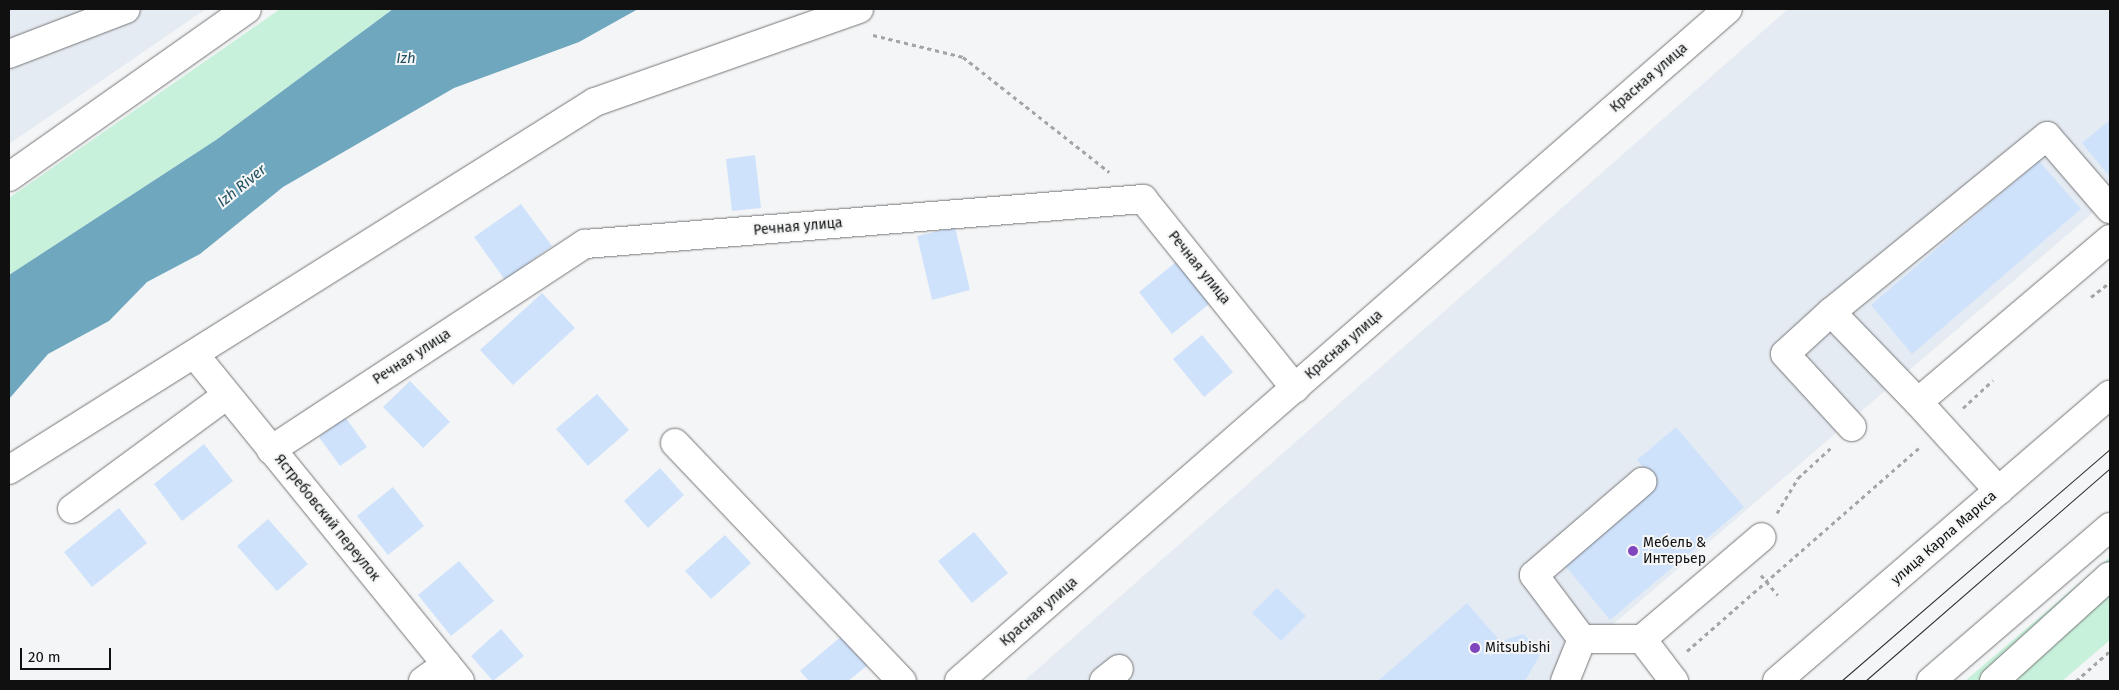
<!DOCTYPE html>
<html>
<head>
<meta charset="utf-8">
<style>
  body { margin:0 }
  #map { position:relative; width:2119px; height:690px; overflow:hidden; background:#f4f5f6; font-family:"Fira Sans",sans-serif }
  div>[style] { position:absolute }
  [style*='--x'] { left:calc(var(--x)*1px); top:calc(var(--y)*1px); width:calc(var(--w)*1px); rotate:calc(var(--a)*1deg) }
  .built>* { inset:0; background:#e5ebf2 }
  .green>* { inset:0; background:#c8f1db }
  .water>* { inset:0; background:#6ea7be }
  .building>* { inset:0; background:#cfe2fc }
  .path>* { height:3px; margin-top:-1.5px; transform-origin:0; background:repeating-linear-gradient(90deg,#a4a5a5 0 4px,transparent 0 8px) }
  .roads { filter:drop-shadow(0 0 1px #757576) drop-shadow(0 0 1px #757576) }
  .minor>* { height:28px; margin:-14px; padding:0 14px; transform-origin:14px; border-radius:14px; background:#fff }
  .major>* { height:28px; margin:-14px; padding:0 14px; transform-origin:14px; border-radius:14px; background:#fff }
  .tram>* { height:1px; margin:-0.5px; padding:0 0.5px; transform-origin:0.5px; border-radius:0.5px; background:#313132 }
  .dots>* { width:14px; height:14px; translate:-50% -50%; box-sizing:border-box; border:2px solid #f4f5f6; border-radius:50% }
  span { translate:-50% -50%; white-space:nowrap; text-align:center; line-height:1.15; -webkit-text-stroke:4px #f4f5f6; paint-order:stroke }
  .street-label { font-size:14px; color:#101010 }
  .poi-label { font-size:14px; color:#101010 }
  .left { translate:0 -50%; text-align:left }
  .water-label { font-size:15px; color:#205061; font-style:italic }
  .frame { position:absolute; inset:0; border:10px solid #101010; pointer-events:none }
  .scale { position:absolute; left:20px; top:648px; width:91px; height:22px; box-sizing:border-box; border:2px solid #101010; border-top:0; padding-left:6px; font-size:15px; line-height:18px; white-space:nowrap; color:#101010; -webkit-text-stroke:4px #f4f5f6; paint-order:stroke }
</style>
</head>
<body>
<div id="map">
  <div class="built">
    <div style="clip-path:polygon(9px 9px,206px 9px,9px 144px)"></div>
    <div style="clip-path:polygon(1788px 9px,2110px 9px,2110px 198px,1547px 681px,1024px 681px)"></div>
  </div>
  <div class="green">
    <div style="clip-path:polygon(280px 9px,393px 9px,216px 140px,9px 275px,9px 198px)"></div>
    <div style="clip-path:polygon(2110px 557px,2110px 640px,2062px 681px,1965px 681px)"></div>
  </div>
  <div class="water">
    <div style="clip-path:polygon(393px 9px,638px 9px,579px 42px,454px 88px,283px 187px,200px 254px,147px 282px,109px 321px,48px 354px,9px 399px,9px 275px,216px 140px)"></div>
  </div>
  <div class="building">
    <div style="clip-path:polygon(2110px 120px,2110px 177px,2082px 143px)"></div>
    <div style="clip-path:polygon(755px 155px,761px 208px,732px 211px,726px 159px)"></div>
    <div style="clip-path:polygon(2039px 161px,2081px 209px,1912px 354px,1871px 305px)"></div>
    <div style="clip-path:polygon(521px 204px,552px 246px,505px 280px,474px 237px)"></div>
    <div style="clip-path:polygon(955px 227px,970px 290px,932px 300px,917px 236px)"></div>
    <div style="clip-path:polygon(1181px 258px,1214px 300px,1172px 334px,1139px 292px)"></div>
    <div style="clip-path:polygon(542px 293px,575px 328px,513px 385px,480px 350px)"></div>
    <div style="clip-path:polygon(1202px 335px,1233px 372px,1204px 397px,1173px 359px)"></div>
    <div style="clip-path:polygon(410px 381px,450px 422px,423px 448px,383px 407px)"></div>
    <div style="clip-path:polygon(597px 394px,629px 430px,588px 466px,556px 429px)"></div>
    <div style="clip-path:polygon(345px 417px,367px 447px,340px 466px,319px 437px)"></div>
    <div style="clip-path:polygon(1676px 427px,1744px 507px,1610px 620px,1562px 562px,1656px 483px,1637px 460px)"></div>
    <div style="clip-path:polygon(204px 444px,233px 481px,182px 521px,154px 484px)"></div>
    <div style="clip-path:polygon(660px 468px,684px 495px,648px 528px,624px 501px)"></div>
    <div style="clip-path:polygon(393px 487px,424px 526px,388px 555px,357px 516px)"></div>
    <div style="clip-path:polygon(119px 508px,147px 543px,92px 587px,64px 552px)"></div>
    <div style="clip-path:polygon(268px 519px,308px 564px,277px 591px,237px 546px)"></div>
    <div style="clip-path:polygon(974px 532px,1008px 573px,972px 603px,938px 561px)"></div>
    <div style="clip-path:polygon(725px 535px,751px 563px,711px 599px,685px 571px)"></div>
    <div style="clip-path:polygon(459px 561px,494px 601px,451px 636px,418px 595px)"></div>
    <div style="clip-path:polygon(1277px 588px,1306px 616px,1281px 641px,1252px 613px)"></div>
    <div style="clip-path:polygon(1467px 603px,1500px 641px,1524px 634px,1540px 655px,1525px 681px,1378px 681px)"></div>
    <div style="clip-path:polygon(501px 629px,524px 656px,493px 681px,471px 656px)"></div>
    <div style="clip-path:polygon(843px 635px,868px 665px,848px 681px,809px 681px,800px 671px)"></div>
  </div>
  <div class="path">
    <div style="--x:873;--y:35;--w:93;--a:13.7"></div>
    <div style="--x:963;--y:57;--w:186;--a:38.2"></div>
    <div style="--x:2091;--y:297;--w:24;--a:-38"></div>
    <div style="--x:1963;--y:408;--w:41;--a:-43"></div>
    <div style="--x:1777;--y:513;--w:41;--a:-59"></div>
    <div style="--x:1798;--y:478;--w:46;--a:-42.4"></div>
    <div style="--x:1761;--y:575;--w:26;--a:50"></div>
    <div style="--x:1687;--y:651;--w:308;--a:-41.2"></div>
    <div style="--x:2076;--y:681;--w:45;--a:-41.4"></div>
  </div>
  <div class="roads">
    <div class="minor">
      <div style="--x:9;--y:54;--w:125;--a:-21"></div>
      <div style="--x:9;--y:177;--w:291;--a:-35.2"></div>
      <div style="--x:2110;--y:209;--w:96;--a:-130.8"></div>
      <div style="--x:2047;--y:136;--w:279;--a:140.8"></div>
      <div style="--x:1831;--y:312;--w:125;--a:46"></div>
      <div style="--x:1918;--y:402;--w:252;--a:-40.3"></div>
      <div style="--x:1831;--y:312;--w:62;--a:137.6"></div>
      <div style="--x:1785;--y:354;--w:99;--a:47.5"></div>
      <div style="--x:195;--y:355;--w:420;--a:50.9"></div>
      <div style="--x:1918;--y:402;--w:120;--a:47.7"></div>
      <div style="--x:675;--y:443;--w:329;--a:46.4"></div>
      <div style="--x:271;--y:450;--w:376;--a:-33.3"></div>
      <div style="--x:585;--y:244;--w:560;--a:-4.61"></div>
      <div style="--x:1143;--y:199;--w:243;--a:51.2"></div>
      <div style="--x:9;--y:470;--w:692;--a:-32.13"></div>
      <div style="--x:595;--y:102;--w:280;--a:-19.4"></div>
      <div style="--x:72;--y:509;--w:192;--a:-36.3"></div>
      <div style="--x:1582;--y:639;--w:80;--a:-126.9"></div>
      <div style="--x:1534;--y:575;--w:143;--a:-40.7"></div>
      <div style="--x:1642;--y:639;--w:157;--a:-40.4"></div>
      <div style="--x:423;--y:681;--w:29;--a:-36"></div>
      <div style="--x:959;--y:681;--w:1021;--a:-41.15"></div>
      <div style="--x:1104;--y:681;--w:19;--a:-39"></div>
      <div style="--x:1565;--y:681;--w:45;--a:-68"></div>
      <div style="--x:1582;--y:639;--w:60;--a:0"></div>
      <div style="--x:1642;--y:639;--w:53;--a:52.7"></div>
      <div style="--x:1994;--y:681;--w:156;--a:-42.2"></div>
    </div>
    <div class="major">
      <div style="--x:1777;--y:681;--w:439;--a:-40.7"></div>
      <div style="--x:1931;--y:681;--w:236;--a:-40.7"></div>
    </div>
  </div>
  <div class="tram">
    <div style="--x:1841;--y:681;--w:355;--a:-40.8"></div>
    <div style="--x:1865;--y:681;--w:325;--a:-41"></div>
  </div>
  <div class="dots">
    <div style="left:1633px;top:551px;background:#7f46bd"></div>
    <div style="left:1475px;top:648px;background:#7f46bd"></div>
  </div>
  <div class="street-label">
    <span style="left:1649px;top:78px;rotate:-41deg">Красная улица</span>
    <span style="left:798px;top:227px;rotate:-5deg">Речная улица</span>
    <span style="left:1199px;top:268px;rotate:51deg">Речная улица</span>
    <span style="left:1344px;top:345px;rotate:-41deg">Красная улица</span>
    <span style="left:412px;top:357px;rotate:-33deg">Речная улица</span>
    <span style="left:327px;top:518px;rotate:51deg">Ястребовский переулок</span>
    <span style="left:1944px;top:538px;rotate:-41deg">улица Карла Маркса</span>
    <span style="left:1039px;top:612px;rotate:-41deg">Красная улица</span>
  </div>
  <div class="poi-label">
    <span class="left" style="left:1643px;top:551px">Мебель &amp;<br>Интерьер</span>
    <span class="left" style="left:1485px;top:648px">Mitsubishi</span>
  </div>
  <div class="water-label">
    <span style="left:406px;top:59px">Izh</span>
    <span style="left:242px;top:186px;rotate:-39deg">Izh River</span>
  </div>
  <div class="frame"></div>
  <div class="scale">20 m</div>
</div>
</body>
</html>
